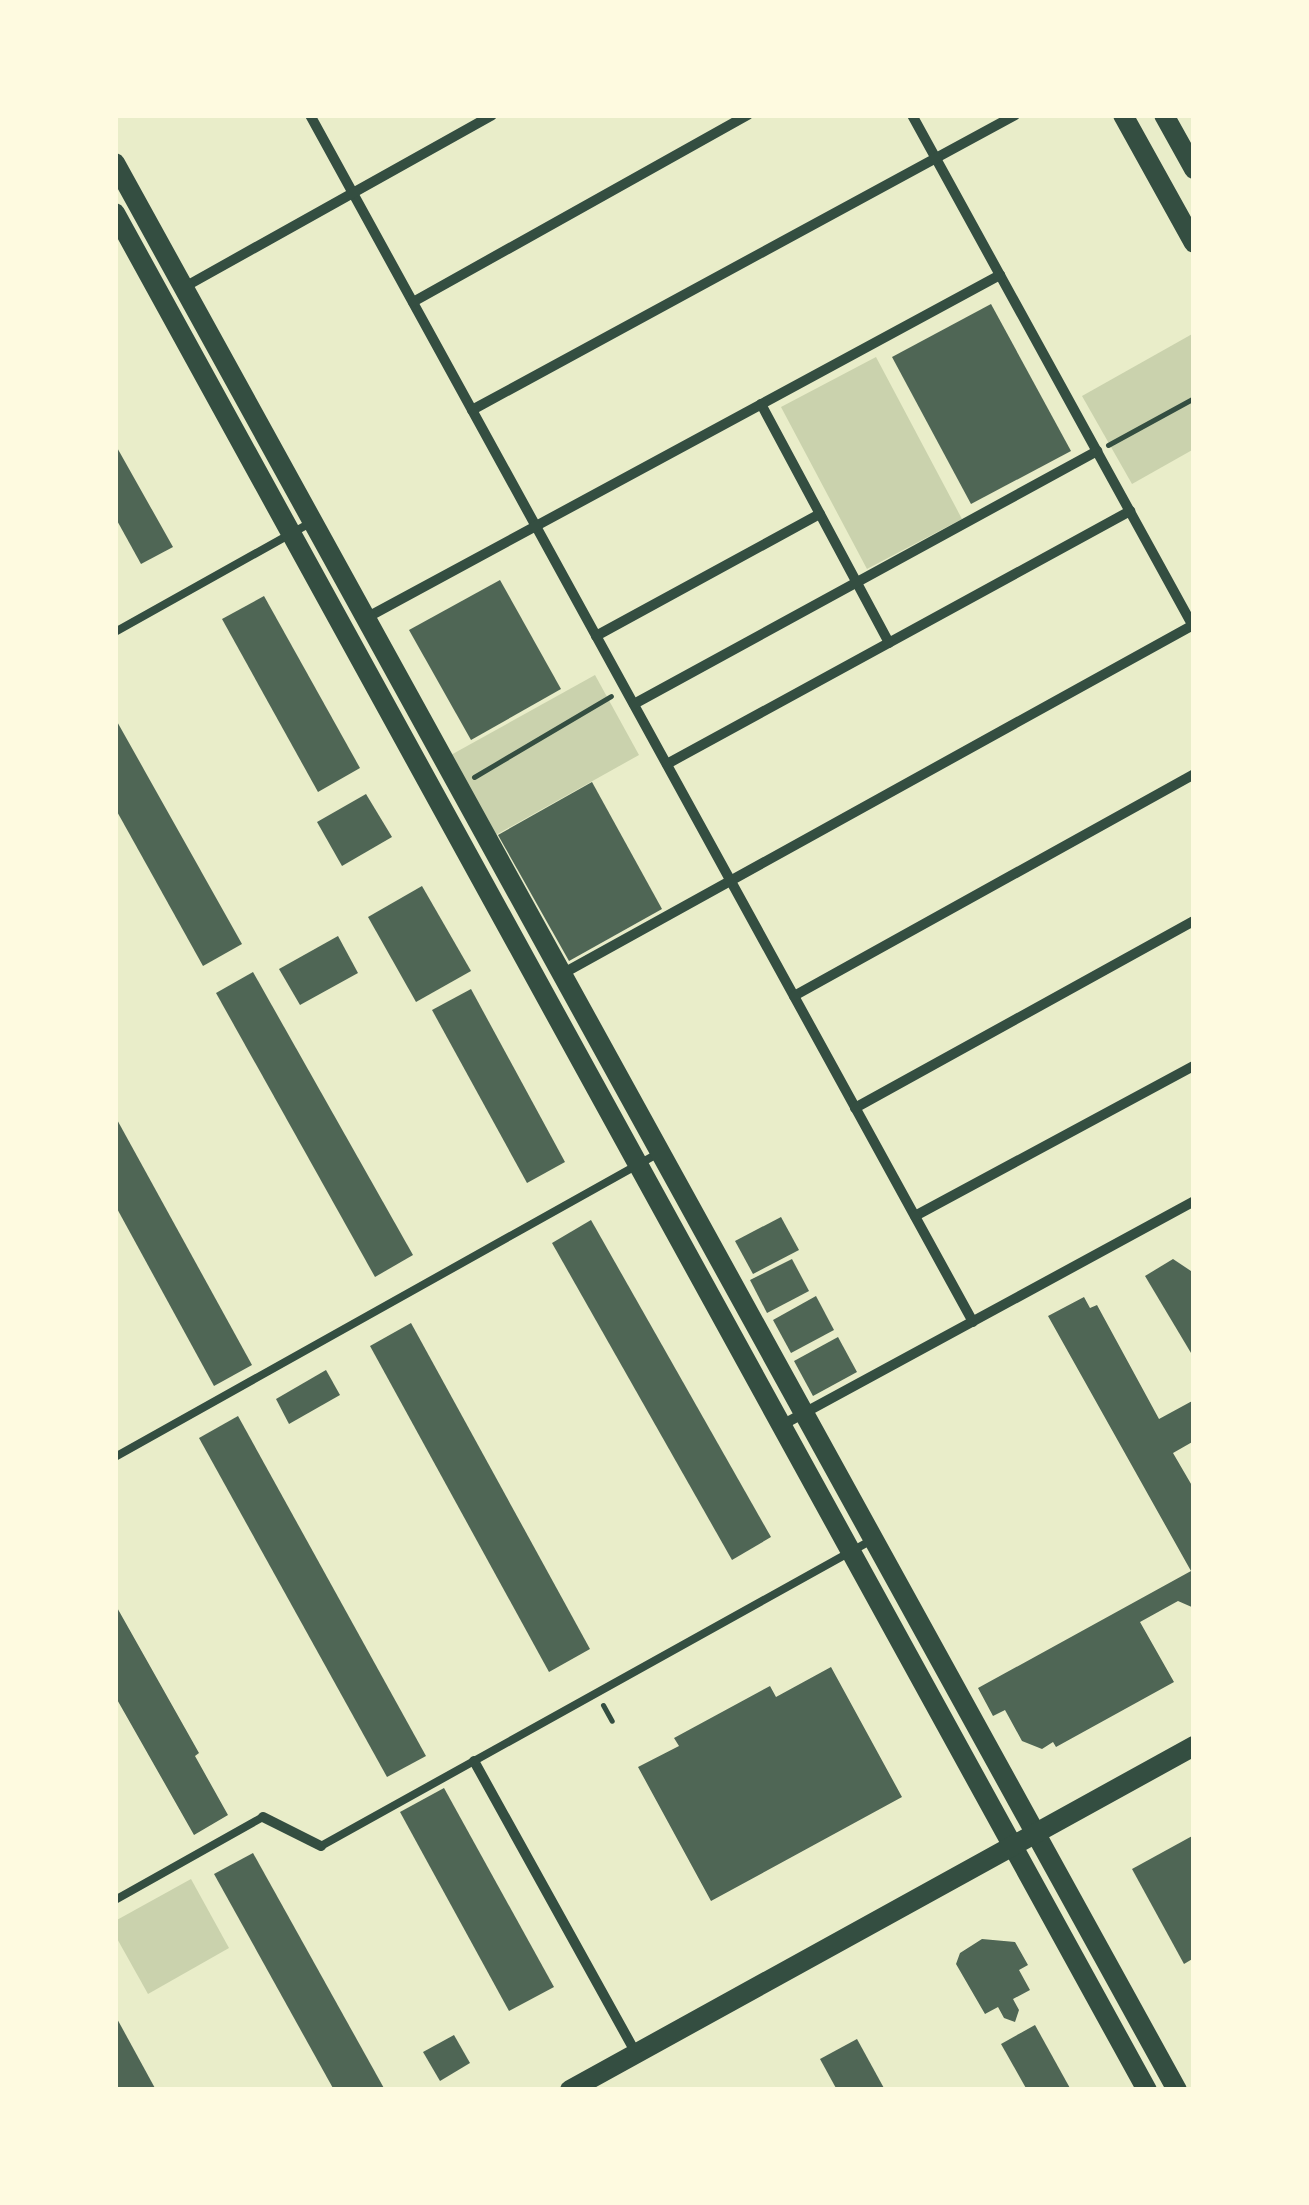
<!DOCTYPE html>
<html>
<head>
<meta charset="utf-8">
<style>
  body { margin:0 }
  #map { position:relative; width:1309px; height:2205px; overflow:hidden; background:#e9edc9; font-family:Lato,sans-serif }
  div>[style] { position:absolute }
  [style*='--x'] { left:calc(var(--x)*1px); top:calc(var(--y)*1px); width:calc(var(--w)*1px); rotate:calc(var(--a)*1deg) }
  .green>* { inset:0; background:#cad2ad }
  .building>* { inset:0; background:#4f6655 }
  .path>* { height:5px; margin:-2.5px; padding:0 2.5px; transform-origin:2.5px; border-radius:2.5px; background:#344e41 }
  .service>* { height:8px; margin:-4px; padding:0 4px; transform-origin:4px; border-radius:4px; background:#344e41 }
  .minor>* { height:10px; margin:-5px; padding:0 5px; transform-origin:5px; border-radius:5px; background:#344e41 }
  .secondary>* { height:20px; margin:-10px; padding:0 10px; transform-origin:10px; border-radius:10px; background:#344e41 }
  span { translate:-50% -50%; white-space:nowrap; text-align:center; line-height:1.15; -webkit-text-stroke:9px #fefae0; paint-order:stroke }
  .frame { position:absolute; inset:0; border:118px solid #fefae0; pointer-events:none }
</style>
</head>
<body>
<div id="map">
  <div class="green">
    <div style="clip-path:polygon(1194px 333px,1194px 449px,1132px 484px,1082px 396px)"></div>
    <div style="clip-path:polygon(876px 357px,962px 519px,867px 569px,781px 407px)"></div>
    <div style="clip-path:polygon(595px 675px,639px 755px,485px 841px,440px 761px)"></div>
    <div style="clip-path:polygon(191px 1879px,229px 1948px,148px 1994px,115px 1935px,115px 1921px)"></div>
  </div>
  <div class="building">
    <div style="clip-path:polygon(991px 304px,1071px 451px,971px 504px,892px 357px)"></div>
    <div style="clip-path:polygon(115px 444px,173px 547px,141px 564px,115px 517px)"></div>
    <div style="clip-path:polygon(500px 580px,561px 689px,471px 740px,409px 630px)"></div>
    <div style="clip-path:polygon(264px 596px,360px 768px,318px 792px,222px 619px)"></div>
    <div style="clip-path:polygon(115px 718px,242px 944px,203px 966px,115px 808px)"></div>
    <div style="clip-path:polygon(592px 782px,662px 909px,569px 961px,498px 835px)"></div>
    <div style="clip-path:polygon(366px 794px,392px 837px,342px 866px,317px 822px)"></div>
    <div style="clip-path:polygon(422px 886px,471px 971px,416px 1002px,368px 917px)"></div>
    <div style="clip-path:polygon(338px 936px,358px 973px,300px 1005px,279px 969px)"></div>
    <div style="clip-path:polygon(253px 972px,413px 1255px,375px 1277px,216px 993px)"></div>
    <div style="clip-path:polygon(471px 989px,565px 1162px,527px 1183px,432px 1010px)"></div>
    <div style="clip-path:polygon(115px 1116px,252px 1365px,214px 1386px,115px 1205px)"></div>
    <div style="clip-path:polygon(781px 1217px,799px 1250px,753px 1274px,735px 1241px)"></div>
    <div style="clip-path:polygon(591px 1220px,771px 1537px,732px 1560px,552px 1243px)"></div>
    <div style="clip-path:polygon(792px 1259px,809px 1291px,767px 1313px,750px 1280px)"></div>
    <div style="clip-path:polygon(1173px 1259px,1194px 1273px,1194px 1358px,1145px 1276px)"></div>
    <div style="clip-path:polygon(816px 1296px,834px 1330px,791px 1353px,773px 1320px)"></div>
    <div style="clip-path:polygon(1084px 1297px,1090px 1308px,1097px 1305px,1159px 1419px,1194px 1400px,1194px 1441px,1173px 1453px,1194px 1489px,1194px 1608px,1178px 1601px,1140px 1622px,1174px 1682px,1056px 1747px,1053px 1742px,1042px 1749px,1022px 1741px,1005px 1710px,993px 1716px,978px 1688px,1191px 1571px,1048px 1316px)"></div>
    <div style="clip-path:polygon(411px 1323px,590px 1649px,549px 1672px,370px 1346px)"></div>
    <div style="clip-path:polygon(838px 1337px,857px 1372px,813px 1396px,794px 1361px)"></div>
    <div style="clip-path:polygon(326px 1370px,340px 1395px,289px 1424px,276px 1399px)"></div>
    <div style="clip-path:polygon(238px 1416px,426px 1756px,387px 1777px,199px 1438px)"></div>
    <div style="clip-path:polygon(115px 1604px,199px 1753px,195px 1756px,228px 1815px,194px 1835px,115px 1696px)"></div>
    <div style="clip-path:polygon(831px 1667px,902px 1797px,711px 1901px,638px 1767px,679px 1746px,674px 1738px,770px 1686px,776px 1697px)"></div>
    <div style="clip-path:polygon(444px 1788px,554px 1987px,509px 2011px,400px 1812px)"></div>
    <div style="clip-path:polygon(1194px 1835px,1194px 1958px,1184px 1964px,1132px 1869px)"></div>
    <div style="clip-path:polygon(253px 1853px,385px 2090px,334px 2090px,214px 1874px)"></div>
    <div style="clip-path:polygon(982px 1939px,1015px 1942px,1028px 1965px,1019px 1970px,1030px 1990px,1013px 1999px,1019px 2010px,1015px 2022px,1004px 2018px,998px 2007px,985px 2014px,956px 1964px,960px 1953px)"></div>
    <div style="clip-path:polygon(115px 2015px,156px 2090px,115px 2090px)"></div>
    <div style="clip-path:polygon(1035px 2025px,1071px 2090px,1027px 2090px,1001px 2044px)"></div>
    <div style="clip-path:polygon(454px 2035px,470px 2063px,440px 2081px,423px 2052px)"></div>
    <div style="clip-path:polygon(857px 2039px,885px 2090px,837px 2090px,820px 2059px)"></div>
  </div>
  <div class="path">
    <div style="--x:1108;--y:445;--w:98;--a:-28.7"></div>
    <div style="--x:474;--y:777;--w:159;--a:-30.6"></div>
    <div style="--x:603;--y:1705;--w:18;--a:61"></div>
  </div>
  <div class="service">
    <div style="--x:115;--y:632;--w:226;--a:-29.2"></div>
    <div style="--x:115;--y:1457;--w:621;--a:-29.21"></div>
    <div style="--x:321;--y:1846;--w:630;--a:-29.05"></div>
    <div style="--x:115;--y:1900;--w:170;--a:-29.3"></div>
  </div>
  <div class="minor">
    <div style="--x:310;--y:115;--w:1377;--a:61.22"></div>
    <div style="--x:912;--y:115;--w:585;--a:61.2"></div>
    <div style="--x:181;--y:289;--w:356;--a:-29.2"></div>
    <div style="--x:413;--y:302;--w:384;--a:-29.2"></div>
    <div style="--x:761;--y:404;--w:271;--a:61.8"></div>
    <div style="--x:472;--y:410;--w:618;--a:-28.51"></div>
    <div style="--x:366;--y:618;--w:721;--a:-28.41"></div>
    <div style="--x:596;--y:636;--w:255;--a:-28.6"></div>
    <div style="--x:634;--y:704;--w:528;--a:-28.65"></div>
    <div style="--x:667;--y:764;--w:528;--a:-28.65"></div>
    <div style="--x:562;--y:974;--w:721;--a:-28.95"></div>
    <div style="--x:794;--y:996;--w:457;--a:-29"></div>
    <div style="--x:855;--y:1108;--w:387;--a:-28.9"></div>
    <div style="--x:915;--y:1216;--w:317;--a:-28.3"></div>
    <div style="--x:782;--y:1425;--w:469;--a:-28.5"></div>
    <div style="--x:474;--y:1761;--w:334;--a:61"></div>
    <div style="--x:263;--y:1817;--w:65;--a:26.6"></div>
  </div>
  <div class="secondary">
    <div style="--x:1123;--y:115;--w:146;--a:61"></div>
    <div style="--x:1164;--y:115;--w:62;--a:60.9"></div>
    <div style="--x:115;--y:163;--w:2200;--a:61.14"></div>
    <div style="--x:115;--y:213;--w:2142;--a:61.2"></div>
    <div style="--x:570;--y:2090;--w:713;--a:-28.87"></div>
  </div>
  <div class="frame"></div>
</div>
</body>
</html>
